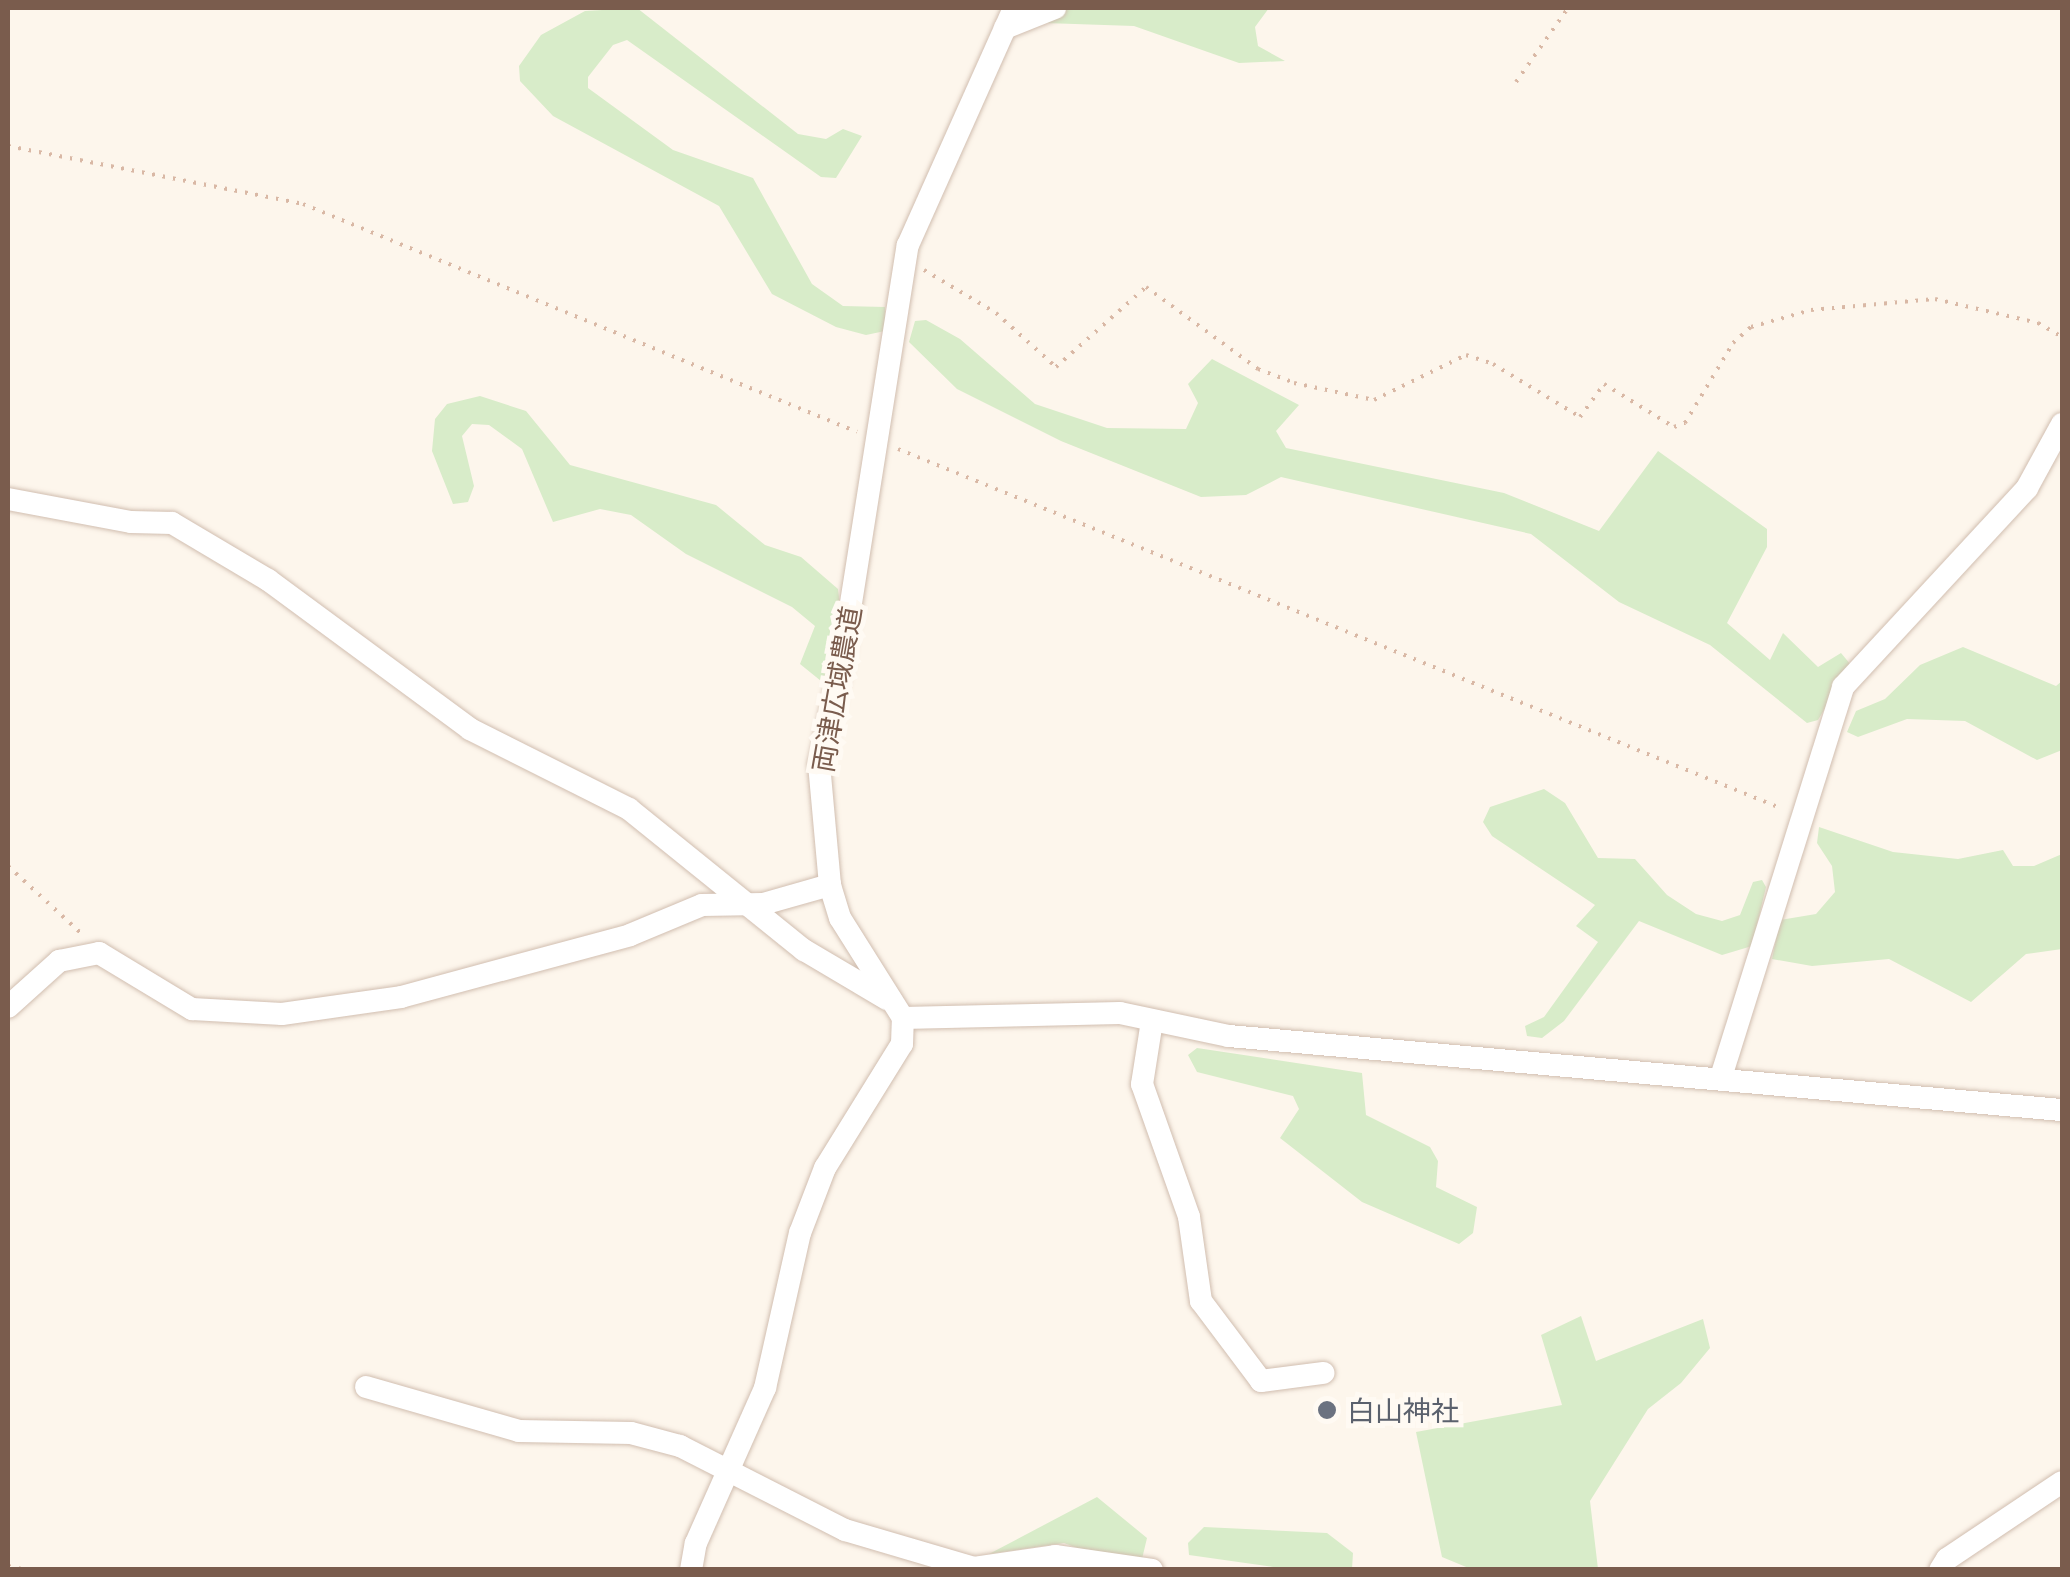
<!DOCTYPE html>
<html>
<head>
<meta charset="utf-8">
<style>
  body { margin:0 }
  #map { position:relative; width:2070px; height:1577px; overflow:hidden; background:#fdf6ec; font-family:Manrope,"Noto Sans JP",sans-serif }
  div>[style] { position:absolute }
  [style*='--x'] { left:calc(var(--x)*1px); top:calc(var(--y)*1px); width:calc(var(--w)*1px); rotate:calc(var(--a)*1deg) }
  .green>* { inset:0; background:#d8ecc9 }
  .path>* { height:4px; margin-top:-2px; transform-origin:0; background:repeating-linear-gradient(90deg,#d9b8a5 0 2.5px,transparent 0 10.5px) }
  .roads { filter:drop-shadow(0 0 2px #d1beb0) drop-shadow(0 0 2px #d1beb0) }
  .minor>* { height:22px; margin:-11px; padding:0 11px; transform-origin:11px; border-radius:11px; background:#fff }
  .dots>* { width:28px; height:28px; translate:-50% -50%; box-sizing:border-box; border:5px solid #fffaf3; border-radius:50% }
  span { translate:-50% -50%; white-space:nowrap; text-align:center; line-height:1.15; -webkit-text-stroke:10px #fffaf3; paint-order:stroke }
  .street-label { font-size:28px; color:#7a5c4d }
  .worship-label { font-size:28px; color:#5b616d }
  .left { translate:0 -50%; text-align:left }
  .frame { position:absolute; inset:0; border:10px solid #7a5c4d; pointer-events:none }
</style>
</head>
<body>
<div id="map">
  <div class="green">
    <div style="clip-path:polygon(637px 8px,798px 134px,826px 139px,843px 129px,862px 136px,836px 178px,821px 177px,627px 40px,613px 45px,588px 77px,588px 88px,673px 150px,753px 178px,812px 284px,843px 306px,885px 307px,885px 331px,866px 335px,836px 327px,772px 294px,719px 206px,553px 116px,520px 81px,519px 66px,541px 35px,585px 11px)"></div>
    <div style="clip-path:polygon(1023px 8px,1269px 8px,1255px 27px,1258px 46px,1285px 61px,1239px 63px,1134px 26px,1045px 23px)"></div>
    <div style="clip-path:polygon(926px 320px,960px 339px,1035px 404px,1107px 428px,1186px 429px,1198px 403px,1188px 384px,1212px 359px,1299px 405px,1276px 431px,1286px 448px,1504px 493px,1599px 531px,1658px 451px,1767px 529px,1767px 547px,1727px 623px,1770px 660px,1783px 633px,1818px 667px,1841px 653px,1851px 665px,1818px 720px,1807px 723px,1710px 645px,1619px 602px,1531px 534px,1281px 477px,1246px 495px,1201px 497px,1061px 441px,957px 389px,909px 342px,915px 321px)"></div>
    <div style="clip-path:polygon(480px 396px,526px 411px,570px 465px,716px 505px,765px 545px,801px 557px,838px 589px,841px 613px,829px 674px,821px 681px,800px 664px,815px 626px,792px 607px,686px 554px,631px 515px,600px 509px,553px 522px,522px 449px,489px 425px,472px 424px,462px 436px,474px 486px,468px 502px,453px 504px,432px 451px,435px 419px,447px 404px)"></div>
    <div style="clip-path:polygon(1963px 647px,2056px 686px,2062px 681px,2062px 750px,2037px 760px,1965px 721px,1907px 719px,1858px 737px,1847px 732px,1856px 711px,1885px 699px,1920px 665px)"></div>
    <div style="clip-path:polygon(1544px 789px,1565px 803px,1598px 858px,1635px 859px,1667px 895px,1696px 914px,1722px 921px,1740px 915px,1753px 882px,1762px 880px,1766px 887px,1752px 946px,1722px 955px,1639px 921px,1564px 1021px,1542px 1038px,1527px 1036px,1525px 1026px,1544px 1017px,1598px 942px,1576px 926px,1595px 905px,1492px 836px,1483px 822px,1490px 807px)"></div>
    <div style="clip-path:polygon(1819px 827px,1893px 852px,1958px 859px,2003px 850px,2013px 866px,2034px 866px,2062px 854px,2062px 949px,2026px 954px,1971px 1002px,1889px 959px,1812px 966px,1772px 959px,1780px 920px,1816px 914px,1835px 892px,1832px 866px,1817px 843px)"></div>
    <div style="clip-path:polygon(1197px 1048px,1362px 1073px,1366px 1115px,1430px 1147px,1438px 1161px,1436px 1187px,1477px 1207px,1473px 1233px,1459px 1244px,1362px 1202px,1280px 1138px,1299px 1109px,1293px 1096px,1197px 1072px,1188px 1055px)"></div>
    <div style="clip-path:polygon(1581px 1316px,1596px 1361px,1703px 1319px,1710px 1348px,1681px 1383px,1648px 1409px,1590px 1501px,1598px 1569px,1471px 1569px,1442px 1557px,1416px 1432px,1562px 1405px,1541px 1335px)"></div>
    <div style="clip-path:polygon(1097px 1497px,1147px 1538px,1142px 1559px,1111px 1561px,1064px 1543px,989px 1554px)"></div>
    <div style="clip-path:polygon(1204px 1527px,1327px 1533px,1353px 1553px,1352px 1569px,1287px 1569px,1189px 1555px,1188px 1543px)"></div>
  </div>
  <div class="path">
    <div style="--x:1516;--y:82;--w:90;--a:-54.9"></div>
    <div style="--x:8;--y:146;--w:301;--a:11.1"></div>
    <div style="--x:303;--y:204;--w:599;--a:22.37"></div>
    <div style="--x:924;--y:270;--w:84;--a:30.8"></div>
    <div style="--x:996;--y:313;--w:81;--a:42"></div>
    <div style="--x:1056;--y:367;--w:120;--a:-41.6"></div>
    <div style="--x:1146;--y:287;--w:139;--a:36.2"></div>
    <div style="--x:1258;--y:369;--w:39;--a:21"></div>
    <div style="--x:1294;--y:383;--w:82;--a:12"></div>
    <div style="--x:1374;--y:400;--w:102;--a:-26.1"></div>
    <div style="--x:1466;--y:355;--w:28;--a:18"></div>
    <div style="--x:1493;--y:364;--w:102;--a:31.3"></div>
    <div style="--x:1580;--y:417;--w:41;--a:-54"></div>
    <div style="--x:1604;--y:384;--w:82;--a:31.6"></div>
    <div style="--x:1674;--y:427;--w:12;--a:-20"></div>
    <div style="--x:1685;--y:423;--w:93;--a:-59"></div>
    <div style="--x:1733;--y:343;--w:24;--a:-42"></div>
    <div style="--x:1751;--y:327;--w:62;--a:-15.8"></div>
    <div style="--x:1811;--y:310;--w:124;--a:-5.1"></div>
    <div style="--x:1935;--y:299;--w:106;--a:13.1"></div>
    <div style="--x:2038;--y:323;--w:28;--a:30"></div>
    <div style="--x:898;--y:449;--w:955;--a:22.14"></div>
    <div style="--x:8;--y:866;--w:100;--a:42.6"></div>
    <div style="--x:8;--y:1566;--w:19;--a:12"></div>
  </div>
  <div class="roads">
    <div class="minor">
      <div style="--x:1005;--y:28;--w:54;--a:-21.8"></div>
      <div style="--x:8;--y:499;--w:125;--a:10.6"></div>
      <div style="--x:131;--y:522;--w:41;--a:1.4"></div>
      <div style="--x:172;--y:523;--w:112;--a:30.7"></div>
      <div style="--x:268;--y:580;--w:251;--a:36.4"></div>
      <div style="--x:470;--y:729;--w:178;--a:26.7"></div>
      <div style="--x:629;--y:809;--w:225;--a:38.9"></div>
      <div style="--x:804;--y:950;--w:96;--a:30.6"></div>
      <div style="--x:8;--y:1007;--w:69;--a:-42"></div>
      <div style="--x:59;--y:961;--w:41;--a:-11.3"></div>
      <div style="--x:99;--y:953;--w:109;--a:31.1"></div>
      <div style="--x:192;--y:1009;--w:90;--a:3.2"></div>
      <div style="--x:282;--y:1014;--w:120;--a:-8.1"></div>
      <div style="--x:401;--y:997;--w:237;--a:-15.1"></div>
      <div style="--x:630;--y:935;--w:78;--a:-22.6"></div>
      <div style="--x:702;--y:905;--w:61;--a:-0.9"></div>
      <div style="--x:763;--y:904;--w:70;--a:-15.8"></div>
      <div style="--x:903;--y:1018;--w:217;--a:-1.3"></div>
      <div style="--x:1120;--y:1013;--w:111;--a:11.9"></div>
      <div style="--x:1229;--y:1036;--w:836;--a:5.08"></div>
      <div style="--x:1152;--y:1021;--w:64;--a:99"></div>
      <div style="--x:1142;--y:1084;--w:141;--a:70.5"></div>
      <div style="--x:1189;--y:1217;--w:85;--a:81.9"></div>
      <div style="--x:1201;--y:1301;--w:100;--a:53.1"></div>
      <div style="--x:1261;--y:1381;--w:63;--a:-7.4"></div>
      <div style="--x:1721;--y:1077;--w:409;--a:-72.6"></div>
      <div style="--x:1843;--y:687;--w:271;--a:-47.2"></div>
      <div style="--x:2027;--y:488;--w:73;--a:-61.3"></div>
      <div style="--x:366;--y:1387;--w:159;--a:16"></div>
      <div style="--x:519;--y:1431;--w:112;--a:1"></div>
      <div style="--x:631;--y:1433;--w:51;--a:14.9"></div>
      <div style="--x:680;--y:1446;--w:185;--a:27"></div>
      <div style="--x:845;--y:1530;--w:134;--a:16.4"></div>
      <div style="--x:974;--y:1568;--w:82;--a:-8.4"></div>
      <div style="--x:1055;--y:1556;--w:98;--a:8.2"></div>
      <div style="--x:691;--y:1570;--w:27;--a:-80"></div>
      <div style="--x:696;--y:1543;--w:170;--a:-66"></div>
      <div style="--x:765;--y:1388;--w:159;--a:-77.3"></div>
      <div style="--x:800;--y:1233;--w:70;--a:-69"></div>
      <div style="--x:825;--y:1168;--w:146;--a:-58.2"></div>
      <div style="--x:902;--y:1044;--w:26;--a:-88"></div>
      <div style="--x:903;--y:1018;--w:118;--a:-122.2"></div>
      <div style="--x:840;--y:918;--w:34;--a:-107"></div>
      <div style="--x:830;--y:885;--w:121;--a:-95.2"></div>
      <div style="--x:819;--y:765;--w:101;--a:-77.5"></div>
      <div style="--x:841;--y:666;--w:426;--a:-81"></div>
      <div style="--x:908;--y:245;--w:260;--a:-65.9"></div>
      <div style="--x:1940;--y:1570;--w:13;--a:-58"></div>
      <div style="--x:1947;--y:1559;--w:138;--a:-33.8"></div>
    </div>
  </div>
  <div class="dots">
    <div style="left:1327px;top:1410px;background:#6b7280"></div>
  </div>
  <div class="street-label">
    <span style="left:836px;top:689px;rotate:-80deg">両津広域農道</span>
  </div>
  <div class="worship-label">
    <span class="left" style="left:1347px;top:1410px">白山神社</span>
  </div>
  <div class="frame"></div>
</div>
</body>
</html>
